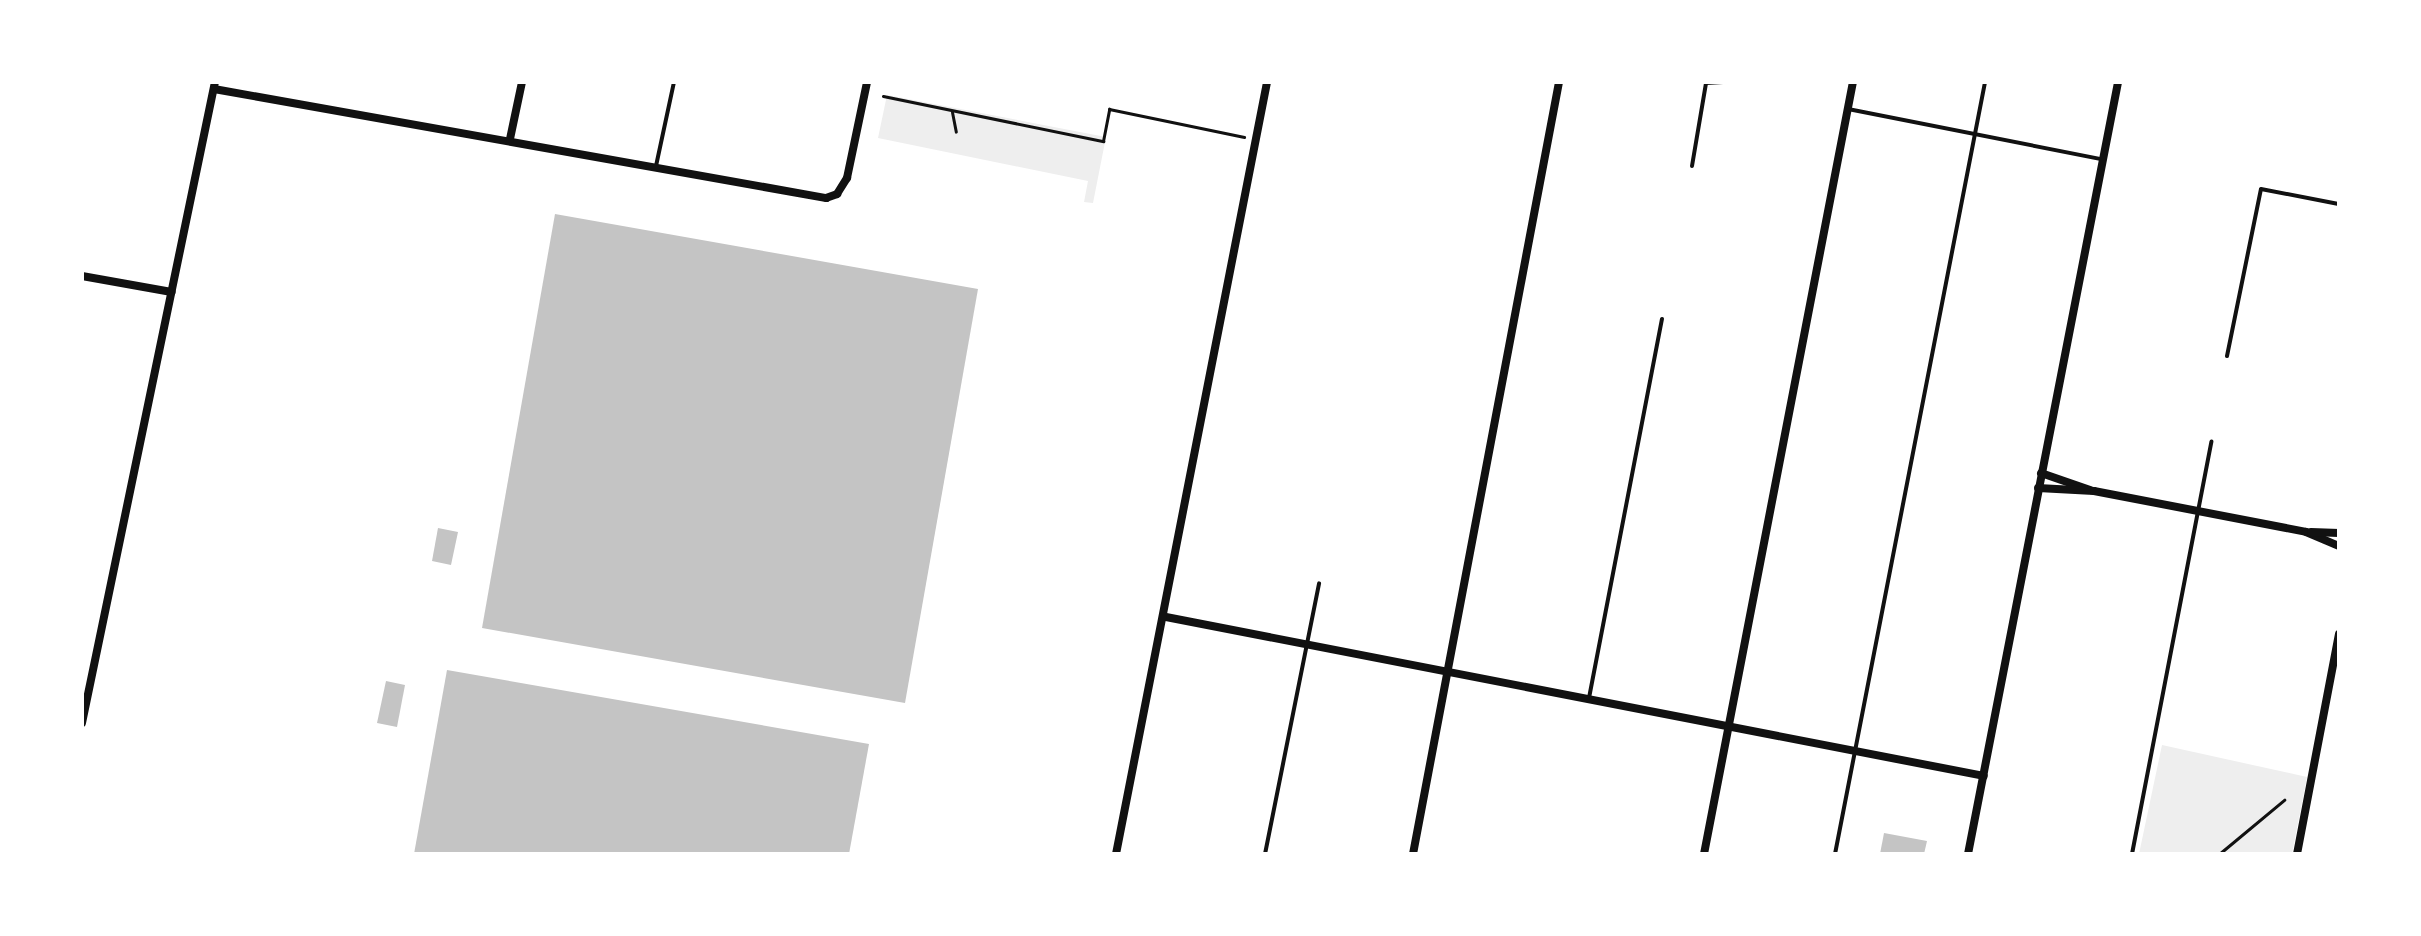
<!DOCTYPE html>
<html>
<head>
<meta charset="utf-8">
<style>
  body { margin:0 }
  #map { position:relative; width:2421px; height:936px; overflow:hidden; background:#fff; font-family:Karla,sans-serif }
  div>[style] { position:absolute }
  [style*='--x'] { left:calc(var(--x)*1px); top:calc(var(--y)*1px); width:calc(var(--w)*1px); rotate:calc(var(--a)*1deg) }
  .green>* { inset:0; background:#eee }
  .building>* { inset:0; background:#c4c4c4 }
  .path>* { height:3px; margin:-1.5px; padding:0 1.5px; transform-origin:1.5px; border-radius:1.5px; background:#111 }
  .service>* { height:4px; margin:-2px; padding:0 2px; transform-origin:2px; border-radius:2px; background:#111 }
  .minor>* { height:8px; margin:-4px; padding:0 4px; transform-origin:4px; border-radius:4px; background:#111 }
  span { translate:-50% -50%; white-space:nowrap; text-align:center; line-height:1.15; -webkit-text-stroke:6px #fff; paint-order:stroke }
  .frame { position:absolute; inset:0; border:84px solid #fff; pointer-events:none }
</style>
</head>
<body>
<div id="map">
  <div class="green">
    <div style="clip-path:polygon(887px 95px,1106px 137px,1093px 203px,1084px 202px,1088px 181px,878px 138px)"></div>
    <div style="clip-path:polygon(2162px 745px,2307px 777px,2292px 854px,2139px 854px)"></div>
  </div>
  <div class="building">
    <div style="clip-path:polygon(555px 214px,978px 289px,905px 703px,482px 628px)"></div>
    <div style="clip-path:polygon(438px 528px,458px 532px,451px 565px,432px 561px)"></div>
    <div style="clip-path:polygon(447px 670px,869px 744px,849px 854px,414px 854px)"></div>
    <div style="clip-path:polygon(386px 681px,405px 685px,397px 727px,377px 723px)"></div>
    <div style="clip-path:polygon(1884px 833px,1927px 841px,1924px 854px,1880px 854px)"></div>
  </div>
  <div class="path">
    <div style="--x:883;--y:96;--w:225;--a:11.6"></div>
    <div style="--x:1103;--y:141;--w:33;--a:-79"></div>
    <div style="--x:1109;--y:109;--w:138;--a:11.7"></div>
    <div style="--x:952;--y:112;--w:20;--a:79"></div>
    <div style="--x:2219;--y:854;--w:85;--a:-39.7"></div>
  </div>
  <div class="service">
    <div style="--x:1848;--y:109;--w:258;--a:11.2"></div>
    <div style="--x:656;--y:166;--w:86;--a:-77.9"></div>
    <div style="--x:1692;--y:166;--w:84;--a:-80.4"></div>
    <div style="--x:1706;--y:83;--w:17;--a:-3"></div>
    <div style="--x:2227;--y:356;--w:170;--a:-78.5"></div>
    <div style="--x:2261;--y:189;--w:79;--a:10.9"></div>
    <div style="--x:1589;--y:698;--w:386;--a:-79.1"></div>
    <div style="--x:1265;--y:854;--w:276;--a:-78.7"></div>
    <div style="--x:1835;--y:854;--w:786;--a:-79"></div>
    <div style="--x:2132;--y:854;--w:420;--a:-79.1"></div>
  </div>
  <div class="minor">
    <div style="--x:214;--y:89;--w:622;--a:10.1"></div>
    <div style="--x:826;--y:198;--w:12;--a:-20"></div>
    <div style="--x:837;--y:194;--w:19;--a:-58"></div>
    <div style="--x:847;--y:178;--w:98;--a:-78.2"></div>
    <div style="--x:510;--y:139;--w:58;--a:-78.1"></div>
    <div style="--x:82;--y:276;--w:91;--a:10.1"></div>
    <div style="--x:2041;--y:473;--w:52;--a:19.1"></div>
    <div style="--x:2038;--y:488;--w:56;--a:3.1"></div>
    <div style="--x:2094;--y:491;--w:216;--a:10.9"></div>
    <div style="--x:2306;--y:532;--w:36;--a:23"></div>
    <div style="--x:2311;--y:532;--w:28;--a:2"></div>
    <div style="--x:1166;--y:617;--w:833;--a:11"></div>
    <div style="--x:82;--y:723;--w:655;--a:-78.28"></div>
    <div style="--x:1116;--y:854;--w:787;--a:-78.93"></div>
    <div style="--x:1413;--y:854;--w:786;--a:-79.29"></div>
    <div style="--x:1704;--y:854;--w:786;--a:-79.08"></div>
    <div style="--x:1968;--y:854;--w:786;--a:-79"></div>
    <div style="--x:2297;--y:854;--w:224;--a:-79.2"></div>
  </div>
  <div class="frame"></div>
</div>
</body>
</html>
